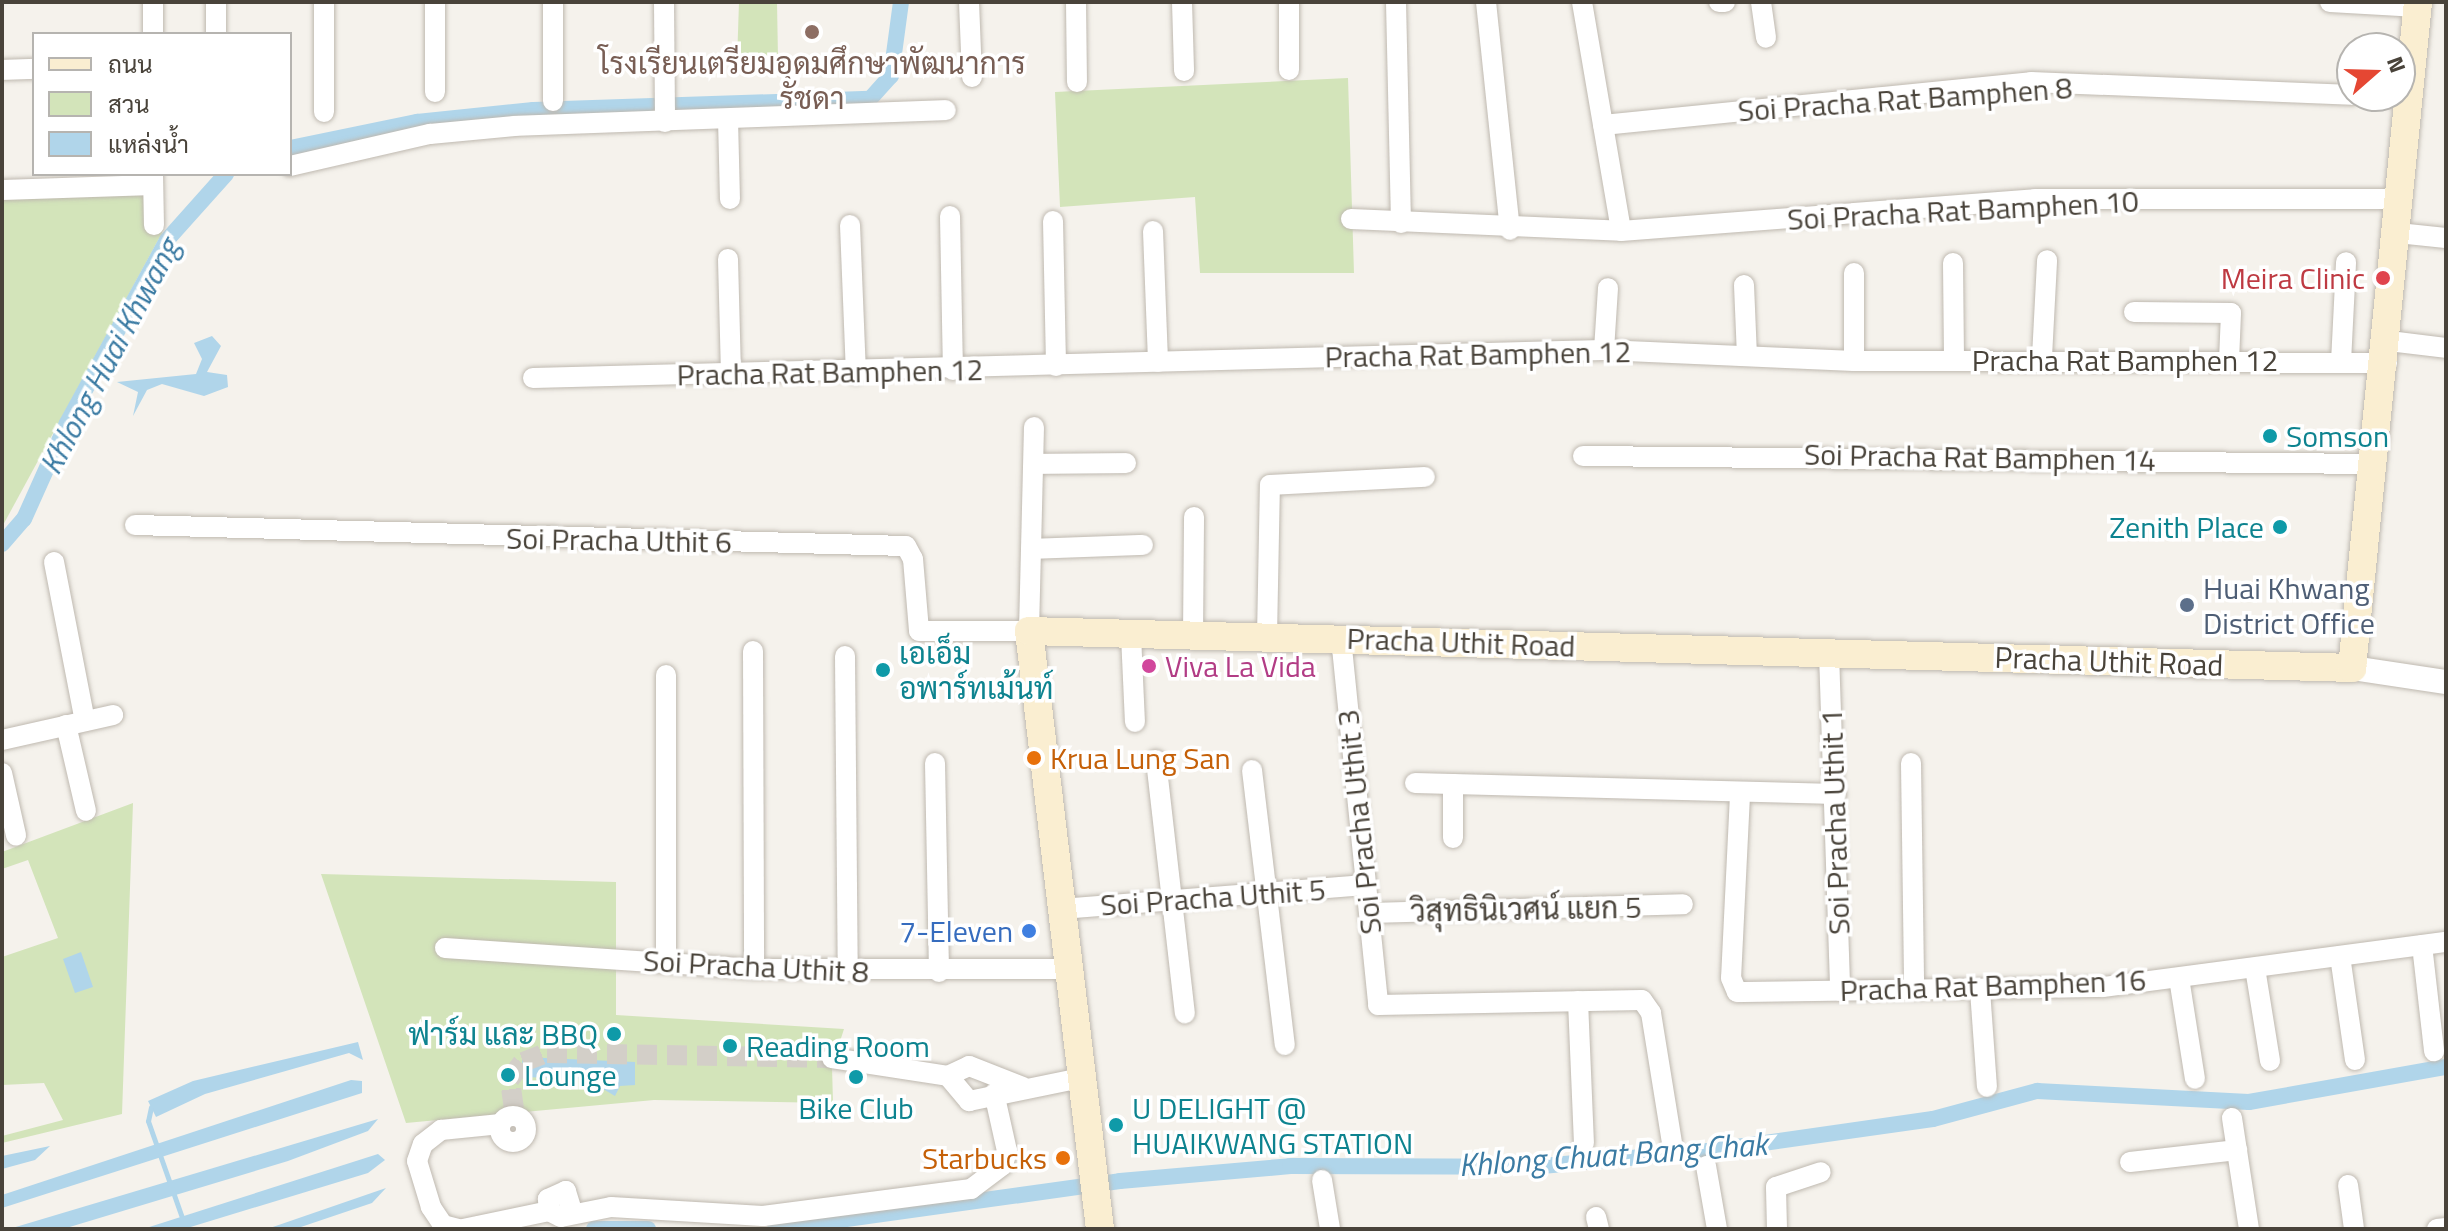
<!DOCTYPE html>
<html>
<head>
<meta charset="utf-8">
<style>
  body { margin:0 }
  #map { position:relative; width:2448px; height:1231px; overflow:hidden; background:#f5f2ec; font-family:"Titillium Web",Sarabun,sans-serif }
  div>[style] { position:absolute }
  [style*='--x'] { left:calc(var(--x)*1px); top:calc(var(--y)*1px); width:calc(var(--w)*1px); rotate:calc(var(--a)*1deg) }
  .green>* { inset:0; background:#d3e4ba }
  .water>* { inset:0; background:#b0d5ea }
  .stream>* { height:5px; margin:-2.5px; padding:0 2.5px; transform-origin:2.5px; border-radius:2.5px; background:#b0d5ea }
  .canal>* { height:16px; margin:-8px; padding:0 8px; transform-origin:8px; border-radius:8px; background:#b0d5ea }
  .minor-tunnel>* { height:20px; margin-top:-10px; transform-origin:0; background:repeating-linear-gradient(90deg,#d3cfc8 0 20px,transparent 0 30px) }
  .roads { filter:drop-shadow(0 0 2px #bfb9b0) drop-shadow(0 0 2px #bfb9b0) }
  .minor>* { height:20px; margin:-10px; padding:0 10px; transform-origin:10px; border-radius:10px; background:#fff }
  .minor>.ring { margin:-10px; padding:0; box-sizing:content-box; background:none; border:20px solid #fff; border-radius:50% }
  .tertiary>* { height:24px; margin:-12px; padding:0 12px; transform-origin:12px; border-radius:12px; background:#fff }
  .secondary>* { height:28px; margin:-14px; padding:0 14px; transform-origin:14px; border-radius:14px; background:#faeed1 }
  .dots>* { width:22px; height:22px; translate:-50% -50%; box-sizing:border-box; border:4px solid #fff; border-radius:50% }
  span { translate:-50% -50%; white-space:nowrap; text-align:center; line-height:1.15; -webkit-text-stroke:7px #fff; paint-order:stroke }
  .education-label { font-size:30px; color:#785e54 }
  .street-label { font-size:30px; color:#49433a }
  .health-label { font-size:30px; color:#be3a42 }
  .right { translate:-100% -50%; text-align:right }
  .culture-label { font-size:30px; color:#0d838f }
  .left { translate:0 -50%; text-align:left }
  .service-label { font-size:30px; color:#4e5e75 }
  .hotel-label { font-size:30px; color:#b23c85 }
  .food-label { font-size:30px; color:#c56008 }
  .shop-label { font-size:30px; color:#366cbe }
  .water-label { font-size:32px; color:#3b7ba3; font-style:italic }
  .frame { position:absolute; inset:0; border:4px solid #49433a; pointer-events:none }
  .legend { position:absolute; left:32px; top:32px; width:260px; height:144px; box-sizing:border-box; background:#fff; border:2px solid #b6b4b0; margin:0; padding:10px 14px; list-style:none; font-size:24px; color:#49433a }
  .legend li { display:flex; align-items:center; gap:16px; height:40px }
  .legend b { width:40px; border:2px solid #b6b4b0 }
  .north { position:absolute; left:2336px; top:32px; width:80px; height:80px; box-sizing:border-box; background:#fff; border:2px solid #b6b4b0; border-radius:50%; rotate:70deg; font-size:22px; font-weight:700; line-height:32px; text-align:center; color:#49433a }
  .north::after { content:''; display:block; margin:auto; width:28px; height:36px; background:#e54733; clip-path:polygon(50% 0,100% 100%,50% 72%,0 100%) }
</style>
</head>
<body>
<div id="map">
  <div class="green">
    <div style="clip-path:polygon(739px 2px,777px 2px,778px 59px,737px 62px)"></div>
    <div style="clip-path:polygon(1348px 78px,1354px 273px,1200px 273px,1195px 197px,1060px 207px,1055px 92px)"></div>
    <div style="clip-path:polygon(163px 193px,162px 233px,2px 527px,2px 197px)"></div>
    <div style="clip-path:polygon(133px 803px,122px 1114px,2px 1143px,2px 1136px,63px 1120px,44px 1083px,2px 1085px,2px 957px,58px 938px,28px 860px,2px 869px,2px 852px)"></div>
    <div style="clip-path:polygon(321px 874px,616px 882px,616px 1015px,844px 1029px,832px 1066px,833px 1103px,654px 1100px,406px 1123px)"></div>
  </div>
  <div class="water">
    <div style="clip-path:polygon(212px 336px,221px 346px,207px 372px,227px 375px,228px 387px,204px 396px,162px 384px,147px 390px,133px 416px,138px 392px,117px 382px,196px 374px,202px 359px,194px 343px)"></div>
    <div style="clip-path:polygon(81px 952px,93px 987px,75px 993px,63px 959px)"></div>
    <div style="clip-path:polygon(358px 1042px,363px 1060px,349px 1053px,205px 1094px,156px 1117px,148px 1101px,193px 1081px)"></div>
    <div style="clip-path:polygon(522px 1057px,635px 1062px,635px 1085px,620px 1086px,615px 1096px,586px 1079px,523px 1077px)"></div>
    <div style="clip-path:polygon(351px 1080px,362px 1081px,362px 1093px,2px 1208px,2px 1195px)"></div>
    <div style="clip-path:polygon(378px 1119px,368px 1131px,288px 1161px,63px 1229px,9px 1229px)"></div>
    <div style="clip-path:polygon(50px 1146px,35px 1160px,2px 1169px,2px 1156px)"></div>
    <div style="clip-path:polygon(378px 1154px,385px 1160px,368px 1173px,184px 1229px,143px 1229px)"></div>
    <div style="clip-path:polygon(386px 1188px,372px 1203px,295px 1229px,267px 1229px)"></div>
  </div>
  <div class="stream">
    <div style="--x:151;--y:1107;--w:14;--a:102"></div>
    <div style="--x:148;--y:1121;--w:114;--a:70.6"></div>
  </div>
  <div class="canal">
    <div style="--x:290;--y:148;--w:130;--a:-11.6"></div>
    <div style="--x:417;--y:122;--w:117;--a:-5.9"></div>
    <div style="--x:533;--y:110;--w:337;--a:-1.9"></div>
    <div style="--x:870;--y:99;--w:31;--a:-48"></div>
    <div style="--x:891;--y:76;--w:75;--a:-82.3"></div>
    <div style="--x:2;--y:544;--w:33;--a:-49"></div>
    <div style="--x:24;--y:519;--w:105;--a:-65.9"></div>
    <div style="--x:67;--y:423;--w:209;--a:-61.3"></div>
    <div style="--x:167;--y:240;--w:89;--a:-48.2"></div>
    <div style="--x:594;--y:1229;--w:54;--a:0"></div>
    <div style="--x:775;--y:1229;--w:348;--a:-7.9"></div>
    <div style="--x:1120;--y:1181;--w:171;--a:-5"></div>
    <div style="--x:1290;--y:1166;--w:241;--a:0.2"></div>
    <div style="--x:1531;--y:1167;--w:178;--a:-5.2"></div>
    <div style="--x:1708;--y:1151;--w:227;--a:-8.1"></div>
    <div style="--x:1933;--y:1119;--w:108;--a:-15.1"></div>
    <div style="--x:2037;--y:1091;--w:212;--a:3"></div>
    <div style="--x:2249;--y:1102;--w:200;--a:-10.1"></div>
  </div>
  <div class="minor-tunnel">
    <div style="--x:514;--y:1109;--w:30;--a:-98"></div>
    <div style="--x:510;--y:1079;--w:21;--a:-53"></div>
    <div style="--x:523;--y:1062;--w:26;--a:-21"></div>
    <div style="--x:547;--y:1053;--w:285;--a:1"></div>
  </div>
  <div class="roads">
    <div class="minor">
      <div style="--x:216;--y:2;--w:32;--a:90"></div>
      <div style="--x:664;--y:2;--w:120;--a:89.5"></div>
      <div style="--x:969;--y:2;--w:75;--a:87.7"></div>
      <div style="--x:1076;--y:2;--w:80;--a:89.3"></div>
      <div style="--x:1182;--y:2;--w:69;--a:88.3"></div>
      <div style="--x:1289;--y:2;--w:68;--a:90"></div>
      <div style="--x:1396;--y:2;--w:221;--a:88.7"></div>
      <div style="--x:1486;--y:2;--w:229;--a:84"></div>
      <div style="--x:1582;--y:2;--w:232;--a:80.3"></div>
      <div style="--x:1719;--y:2;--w:6;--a:0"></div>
      <div style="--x:1761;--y:2;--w:36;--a:82"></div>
      <div style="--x:2330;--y:2;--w:88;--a:3.3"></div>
      <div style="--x:153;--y:34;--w:32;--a:-90"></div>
      <div style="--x:2;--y:70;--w:32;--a:-2"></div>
      <div style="--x:435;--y:92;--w:90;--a:-90"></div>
      <div style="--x:2383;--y:96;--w:28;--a:2"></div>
      <div style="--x:553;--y:101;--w:99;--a:-90"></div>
      <div style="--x:324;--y:112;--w:110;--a:-90"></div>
      <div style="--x:728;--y:119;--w:80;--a:88.6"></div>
      <div style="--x:1603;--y:125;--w:430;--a:-5.7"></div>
      <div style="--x:2031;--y:82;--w:321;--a:2.3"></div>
      <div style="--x:290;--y:166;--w:144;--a:-12.9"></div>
      <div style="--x:430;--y:134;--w:85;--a:-5.4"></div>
      <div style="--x:515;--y:126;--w:431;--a:-2.1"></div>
      <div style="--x:153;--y:174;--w:51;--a:88.9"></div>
      <div style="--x:2;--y:190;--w:151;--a:-1.9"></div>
      <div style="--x:950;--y:216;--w:154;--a:88.9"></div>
      <div style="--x:1351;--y:219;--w:270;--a:2.5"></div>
      <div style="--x:1621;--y:231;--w:415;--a:-4.4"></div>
      <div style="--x:2035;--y:199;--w:367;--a:0"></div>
      <div style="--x:1053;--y:221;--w:145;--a:88.8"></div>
      <div style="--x:850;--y:225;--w:149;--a:87.7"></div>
      <div style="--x:1153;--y:231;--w:131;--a:87.8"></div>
      <div style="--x:2398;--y:233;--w:48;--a:5.9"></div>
      <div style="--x:728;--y:259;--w:116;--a:88.5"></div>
      <div style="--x:1953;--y:263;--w:96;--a:89.4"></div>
      <div style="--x:1744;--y:285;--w:71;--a:87.6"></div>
      <div style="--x:2134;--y:312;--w:97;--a:0.6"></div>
      <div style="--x:2231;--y:313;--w:47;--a:92.4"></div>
      <div style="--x:2389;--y:341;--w:57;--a:7"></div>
      <div style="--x:1604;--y:350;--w:62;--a:-86.3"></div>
      <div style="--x:2042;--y:357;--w:97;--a:-87"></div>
      <div style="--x:1854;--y:361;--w:88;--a:-90"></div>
      <div style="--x:2341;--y:362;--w:100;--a:-87.1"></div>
      <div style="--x:533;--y:378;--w:1071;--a:-1.5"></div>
      <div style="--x:1604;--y:350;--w:250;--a:2.5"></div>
      <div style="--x:1854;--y:361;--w:533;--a:0.21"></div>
      <div style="--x:1583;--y:456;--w:793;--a:0.58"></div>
      <div style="--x:1034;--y:464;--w:92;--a:-0.6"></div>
      <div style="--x:135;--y:525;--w:771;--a:1.56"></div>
      <div style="--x:906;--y:546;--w:15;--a:62"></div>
      <div style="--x:913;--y:559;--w:72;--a:85.2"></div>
      <div style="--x:919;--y:631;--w:110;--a:0"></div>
      <div style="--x:1029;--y:631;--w:204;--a:-88.6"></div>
      <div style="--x:1032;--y:549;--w:111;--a:-2.1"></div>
      <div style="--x:54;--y:562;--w:162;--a:79"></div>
      <div style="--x:1131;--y:635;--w:87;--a:87.4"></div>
      <div style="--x:1193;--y:636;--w:119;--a:-89.5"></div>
      <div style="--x:1267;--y:637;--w:152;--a:-88.9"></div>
      <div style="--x:1270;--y:485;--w:155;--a:-3"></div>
      <div style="--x:1341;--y:638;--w:369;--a:84.2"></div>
      <div style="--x:1378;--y:1005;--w:264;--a:-1.1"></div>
      <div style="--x:1642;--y:1000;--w:16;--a:55"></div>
      <div style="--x:1651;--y:1013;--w:131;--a:80.8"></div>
      <div style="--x:753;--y:651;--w:318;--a:89.8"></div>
      <div style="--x:1829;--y:653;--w:338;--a:88.1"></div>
      <div style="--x:845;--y:656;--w:315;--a:89.5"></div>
      <div style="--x:66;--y:725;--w:88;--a:76.9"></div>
      <div style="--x:2;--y:740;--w:114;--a:-12.7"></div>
      <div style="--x:1156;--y:760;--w:255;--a:83.5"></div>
      <div style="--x:935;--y:763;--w:209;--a:88.9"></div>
      <div style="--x:1911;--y:763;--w:227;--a:89.2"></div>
      <div style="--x:1252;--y:770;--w:277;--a:83.2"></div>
      <div style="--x:2;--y:773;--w:64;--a:77.3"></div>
      <div style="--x:1415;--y:783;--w:421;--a:1.5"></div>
      <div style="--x:1740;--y:795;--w:183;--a:92.8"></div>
      <div style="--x:1731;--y:978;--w:15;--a:67"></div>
      <div style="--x:1737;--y:992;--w:366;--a:-0.8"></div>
      <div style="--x:2103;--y:987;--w:346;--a:-7.5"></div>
      <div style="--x:1453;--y:838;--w:54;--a:-90"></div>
      <div style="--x:1061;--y:909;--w:305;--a:-4.5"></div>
      <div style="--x:1370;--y:913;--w:313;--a:-1.6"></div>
      <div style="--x:2422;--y:945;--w:107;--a:83.5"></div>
      <div style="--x:445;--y:948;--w:310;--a:3.9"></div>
      <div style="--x:754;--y:969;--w:313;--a:0"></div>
      <div style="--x:2340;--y:956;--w:105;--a:81.8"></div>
      <div style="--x:666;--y:962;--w:287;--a:-90"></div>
      <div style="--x:2255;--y:968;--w:94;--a:80.8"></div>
      <div style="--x:2179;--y:978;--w:102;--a:81"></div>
      <div style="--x:1980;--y:990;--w:97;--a:85.9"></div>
      <div style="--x:1578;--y:1001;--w:142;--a:87.6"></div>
      <div style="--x:832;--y:1058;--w:117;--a:8.8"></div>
      <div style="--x:1023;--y:1087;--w:58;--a:-158.7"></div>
      <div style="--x:969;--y:1066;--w:23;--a:155"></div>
      <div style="--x:948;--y:1076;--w:33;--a:50"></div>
      <div style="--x:969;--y:1101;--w:114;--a:-11.6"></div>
      <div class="ring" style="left:500px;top:1116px;width:6px;height:6px"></div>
      <div style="--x:2232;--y:1118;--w:112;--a:81.3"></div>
      <div style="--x:2130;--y:1162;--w:108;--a:-6.4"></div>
      <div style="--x:1706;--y:1166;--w:64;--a:80.1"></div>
      <div style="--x:1322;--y:1180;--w:50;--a:80.7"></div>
      <div style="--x:2348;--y:1185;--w:44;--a:82.2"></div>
      <div style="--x:572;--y:1211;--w:21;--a:-107"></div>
      <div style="--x:566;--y:1191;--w:20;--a:156"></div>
      <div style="--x:548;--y:1199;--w:12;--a:85"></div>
      <div style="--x:549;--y:1211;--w:13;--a:27"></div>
      <div style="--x:561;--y:1217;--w:51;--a:-11.3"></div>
      <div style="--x:611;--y:1207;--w:152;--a:3.4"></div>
      <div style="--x:763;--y:1216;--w:210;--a:-7.4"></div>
      <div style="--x:971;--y:1189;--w:40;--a:-37"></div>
      <div style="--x:1003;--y:1165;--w:15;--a:-74"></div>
      <div style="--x:1007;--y:1151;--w:59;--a:-102.6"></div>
      <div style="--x:1596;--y:1217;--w:12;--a:76"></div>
      <div style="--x:458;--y:1229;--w:16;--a:-165"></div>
      <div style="--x:443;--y:1225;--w:22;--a:-124"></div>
      <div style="--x:431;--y:1207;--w:48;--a:-106.9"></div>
      <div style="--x:417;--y:1161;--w:18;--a:-71"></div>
      <div style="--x:423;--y:1144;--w:23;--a:-38"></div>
      <div style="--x:441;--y:1130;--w:60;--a:-5.7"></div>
      <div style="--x:463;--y:1229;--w:88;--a:-11.8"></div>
      <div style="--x:1777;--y:1229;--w:42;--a:-91.4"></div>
      <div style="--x:1776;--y:1187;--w:47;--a:-18.4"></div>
      <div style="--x:2437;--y:1229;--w:9;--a:-6"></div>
    </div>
    <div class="tertiary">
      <div style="--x:2352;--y:668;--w:95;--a:8.5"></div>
    </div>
    <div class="secondary">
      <div style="--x:1100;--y:1229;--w:602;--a:-96.77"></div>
      <div style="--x:1029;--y:631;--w:1324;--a:1.6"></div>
      <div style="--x:2352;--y:668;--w:669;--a:-84.34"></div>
    </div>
  </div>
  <div class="dots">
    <div style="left:812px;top:32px;background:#8d6e63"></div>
    <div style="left:2383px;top:278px;background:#e0444e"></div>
    <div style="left:2270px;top:436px;background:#0f9aa8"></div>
    <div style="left:2280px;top:527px;background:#0f9aa8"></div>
    <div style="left:2187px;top:605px;background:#5c6f8a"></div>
    <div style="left:1149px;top:666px;background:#d1479c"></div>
    <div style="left:883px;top:670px;background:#0f9aa8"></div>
    <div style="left:1034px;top:758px;background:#e8710a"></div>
    <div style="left:1029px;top:931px;background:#3f7fe0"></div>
    <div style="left:614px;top:1034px;background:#0f9aa8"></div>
    <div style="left:730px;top:1046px;background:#0f9aa8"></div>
    <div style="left:508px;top:1075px;background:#0f9aa8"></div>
    <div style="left:856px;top:1077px;background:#0f9aa8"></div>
    <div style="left:1116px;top:1125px;background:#0f9aa8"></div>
    <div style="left:1063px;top:1158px;background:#e8710a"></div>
  </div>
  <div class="education-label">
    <span style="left:812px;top:80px">โรงเรียนเตรียมอุดมศึกษาพัฒนาการ<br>รัชดา</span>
  </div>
  <div class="street-label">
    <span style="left:1905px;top:99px;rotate:-4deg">Soi Pracha Rat Bamphen 8</span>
    <span style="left:1963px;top:210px;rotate:-3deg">Soi Pracha Rat Bamphen 10</span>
    <span style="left:1478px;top:354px;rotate:-1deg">Pracha Rat Bamphen 12</span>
    <span style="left:2125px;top:360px">Pracha Rat Bamphen 12</span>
    <span style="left:830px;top:372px;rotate:-1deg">Pracha Rat Bamphen 12</span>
    <span style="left:1980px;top:457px;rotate:1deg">Soi Pracha Rat Bamphen 14</span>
    <span style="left:619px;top:540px;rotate:1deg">Soi Pracha Uthit 6</span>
    <span style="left:1461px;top:642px;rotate:2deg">Pracha Uthit Road</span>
    <span style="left:2109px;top:661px;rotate:2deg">Pracha Uthit Road</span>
    <span style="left:1359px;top:822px;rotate:-96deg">Soi Pracha Uthit 3</span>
    <span style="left:1835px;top:822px;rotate:-92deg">Soi Pracha Uthit 1</span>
    <span style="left:1213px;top:897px;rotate:-4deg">Soi Pracha Uthit 5</span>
    <span style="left:1526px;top:909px;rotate:-1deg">วิสุทธินิเวศน์ แยก 5</span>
    <span style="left:756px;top:966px;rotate:3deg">Soi Pracha Uthit 8</span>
    <span style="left:1993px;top:985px;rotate:-2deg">Pracha Rat Bamphen 16</span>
  </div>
  <div class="health-label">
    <span class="right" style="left:2365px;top:278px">Meira Clinic</span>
  </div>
  <div class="culture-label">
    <span class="left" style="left:2286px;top:436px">Somson</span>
    <span class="right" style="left:2264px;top:527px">Zenith Place</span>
    <span class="left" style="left:899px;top:670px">เอเอ็ม<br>อพาร์ทเม้นท์</span>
    <span class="right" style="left:598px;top:1034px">ฟาร์ม และ BBQ</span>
    <span class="left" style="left:746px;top:1046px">Reading Room</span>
    <span class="left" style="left:524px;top:1075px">Lounge</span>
    <span style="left:856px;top:1108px">Bike Club</span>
    <span class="left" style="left:1132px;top:1125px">U DELIGHT @<br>HUAIKWANG STATION</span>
  </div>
  <div class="service-label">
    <span class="left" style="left:2203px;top:605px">Huai Khwang<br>District Office</span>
  </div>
  <div class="hotel-label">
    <span class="left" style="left:1165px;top:666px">Viva La Vida</span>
  </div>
  <div class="food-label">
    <span class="left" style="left:1050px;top:758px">Krua Lung San</span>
    <span class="right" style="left:1047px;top:1158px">Starbucks</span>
  </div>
  <div class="shop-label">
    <span class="right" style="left:1013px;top:931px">7-Eleven</span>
  </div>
  <div class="water-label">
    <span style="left:109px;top:356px;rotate:-62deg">Khlong Huai Khwang</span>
    <span style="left:1613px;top:1154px;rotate:-4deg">Khlong Chuat Bang Chak</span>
  </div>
  <div class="frame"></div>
  <ul class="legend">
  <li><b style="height:10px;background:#faeed1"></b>ถนน</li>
  <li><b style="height:22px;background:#d3e4ba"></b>สวน</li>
  <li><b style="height:22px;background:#b0d5ea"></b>แหล่งน้ำ</li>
  </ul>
  <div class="north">N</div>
</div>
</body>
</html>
